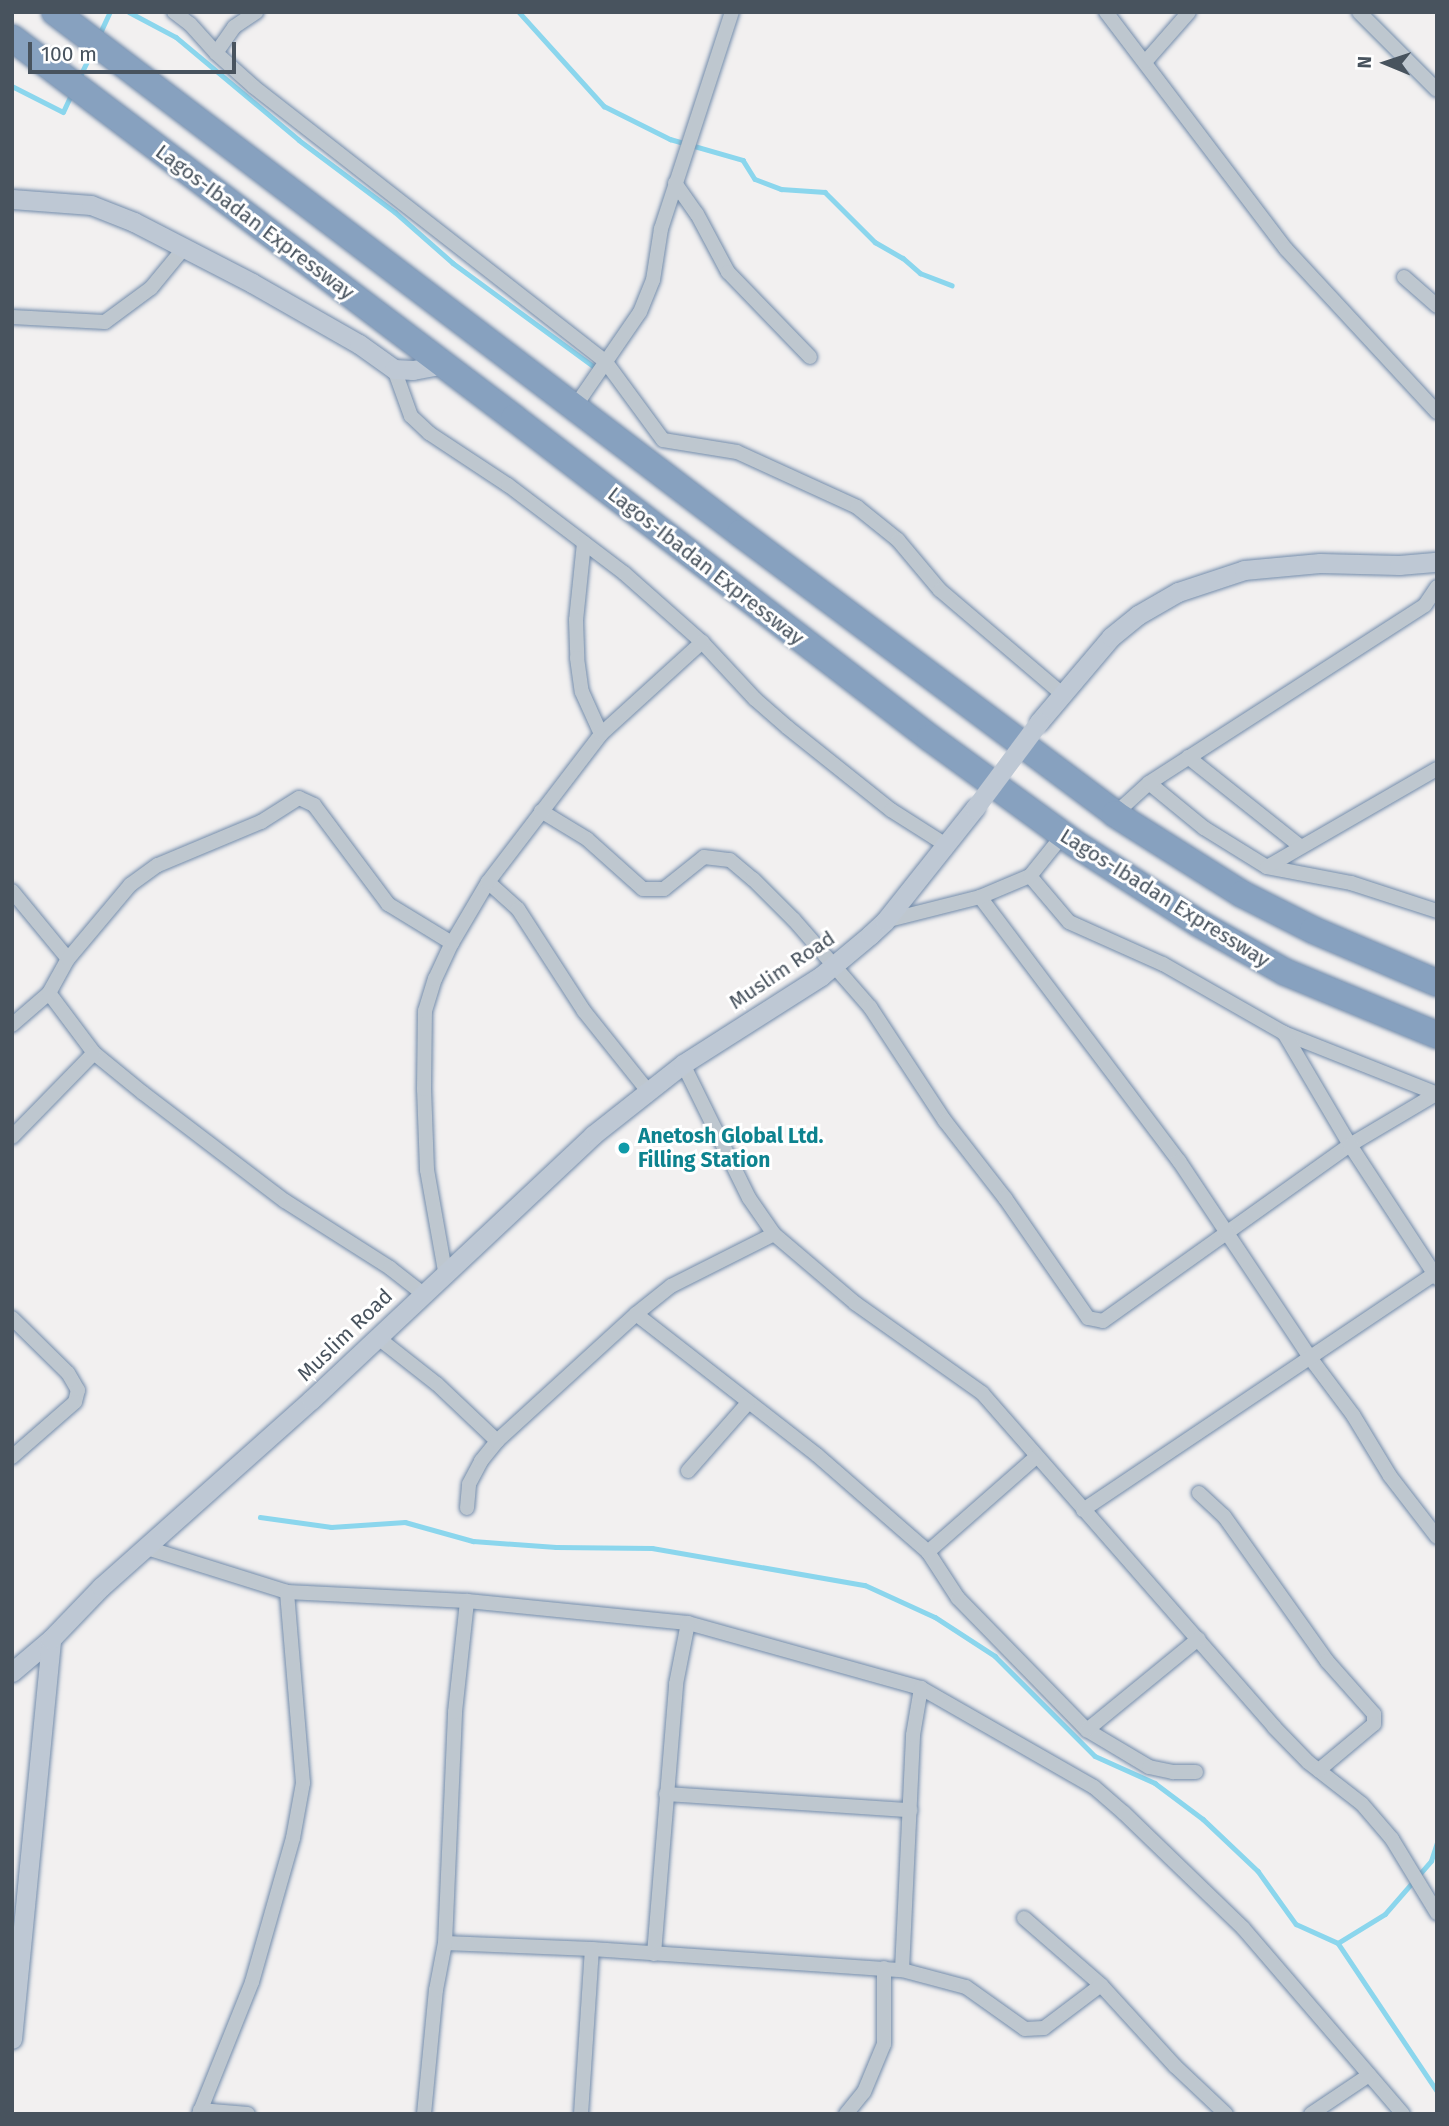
<!DOCTYPE html>
<html>
<head>
<meta charset="utf-8">
<style>
  body { margin:0 }
  #map { position:relative; width:1449px; height:2126px; overflow:hidden; background:#f2f0f0; font-family:"Fira Sans",sans-serif }
  div>[style] { position:absolute }
  [style*='--x'] { left:calc(var(--x)*1px); top:calc(var(--y)*1px); width:calc(var(--w)*1px); rotate:calc(var(--a)*1deg) }
  .stream>* { height:4.5px; margin:-2.25px; padding:0 2.25px; transform-origin:2.25px; border-radius:2.25px; background:#8bd6ed }
  .roads { filter:drop-shadow(0 0 2px #738cab) drop-shadow(0 0 2px #738cab) }
  .street>* { height:14px; margin:-7px; padding:0 7px; transform-origin:7px; border-radius:7px; background:#bec7cf }
  .secondary>* { height:19px; margin:-9.5px; padding:0 9.5px; transform-origin:9.5px; border-radius:9.5px; background:#bec8d4 }
  .highway>* { height:26px; margin:-13px; padding:0 13px; transform-origin:13px; border-radius:13px; background:#87a1bf }
  .secondary-bridge>* { height:19px; margin:-9.5px; padding:0 9.5px; transform-origin:9.5px; border-radius:9.5px; background:#bec8d4 }
  .dots>* { width:19px; height:19px; translate:-50% -50%; box-sizing:border-box; border:4px solid #fff; border-radius:50% }
  span { translate:-50% -50%; white-space:nowrap; text-align:center; line-height:1.15; -webkit-text-stroke:6px #fff; paint-order:stroke }
  .street-label { font-size:21px; color:#48535e }
  .culture-label { font-size:21px; color:#0d838f; font-weight:700 }
  .left { translate:0 -50%; text-align:left }
  .frame { position:absolute; inset:0; border:14px solid #48535e; pointer-events:none }
  .north { position:absolute; left:1351px; top:28px; width:70px; height:70px; -webkit-text-stroke:5px #fff; paint-order:stroke; rotate:272deg; font-size:19px; font-weight:700; line-height:28px; text-align:center; color:#48535e }
  .north::after { content:''; display:block; margin:auto; width:24px; height:32px; background:#48535e; clip-path:polygon(50% 0,100% 100%,50% 72%,0 100%) }
  .scale { position:absolute; left:28px; top:42px; width:208px; height:32px; box-sizing:border-box; border:4px solid #48535e; border-top:0; padding-left:9px; font-size:21px; line-height:24px; white-space:nowrap; color:#48535e; -webkit-text-stroke:5px #fff; paint-order:stroke }
</style>
</head>
<body>
<div id="map">
  <div class="stream">
    <div style="--x:129;--y:12;--w:53;--a:28"></div>
    <div style="--x:176;--y:37;--w:160;--a:39.9"></div>
    <div style="--x:299;--y:140;--w:120;--a:36.9"></div>
    <div style="--x:395;--y:212;--w:77;--a:41.3"></div>
    <div style="--x:453;--y:263;--w:174;--a:36.3"></div>
    <div style="--x:519;--y:12;--w:127;--a:47.9"></div>
    <div style="--x:604;--y:106;--w:74;--a:26.6"></div>
    <div style="--x:670;--y:139;--w:76;--a:16"></div>
    <div style="--x:743;--y:160;--w:22;--a:58"></div>
    <div style="--x:755;--y:179;--w:28;--a:21"></div>
    <div style="--x:781;--y:189;--w:44;--a:3.9"></div>
    <div style="--x:825;--y:192;--w:71;--a:45"></div>
    <div style="--x:875;--y:242;--w:32;--a:30"></div>
    <div style="--x:903;--y:258;--w:23;--a:41"></div>
    <div style="--x:920;--y:273;--w:34;--a:21"></div>
    <div style="--x:100;--y:33;--w:23;--a:-65"></div>
    <div style="--x:79;--y:78;--w:30;--a:-64"></div>
    <div style="--x:12;--y:86;--w:57;--a:27"></div>
    <div style="--x:63;--y:112;--w:19;--a:-65"></div>
    <div style="--x:260;--y:1517;--w:72;--a:8"></div>
    <div style="--x:331;--y:1527;--w:74;--a:-3.9"></div>
    <div style="--x:405;--y:1522;--w:71;--a:15.6"></div>
    <div style="--x:473;--y:1541;--w:83;--a:4.1"></div>
    <div style="--x:556;--y:1547;--w:96;--a:0.6"></div>
    <div style="--x:652;--y:1548;--w:216;--a:9.9"></div>
    <div style="--x:865;--y:1585;--w:77;--a:24.6"></div>
    <div style="--x:935;--y:1617;--w:72;--a:33"></div>
    <div style="--x:995;--y:1656;--w:141;--a:45"></div>
    <div style="--x:1095;--y:1756;--w:66;--a:24.2"></div>
    <div style="--x:1155;--y:1783;--w:60;--a:36.9"></div>
    <div style="--x:1203;--y:1819;--w:76;--a:43.4"></div>
    <div style="--x:1258;--y:1871;--w:65;--a:54.4"></div>
    <div style="--x:1296;--y:1924;--w:46;--a:24.3"></div>
    <div style="--x:1338;--y:1943;--w:178;--a:56.2"></div>
    <div style="--x:1338;--y:1943;--w:55;--a:-31.7"></div>
    <div style="--x:1385;--y:1914;--w:70;--a:-49"></div>
    <div style="--x:1431;--y:1861;--w:19;--a:-72"></div>
  </div>
  <div class="roads">
    <div class="street">
      <div style="--x:174;--y:12;--w:20;--a:37"></div>
      <div style="--x:190;--y:24;--w:39;--a:48"></div>
      <div style="--x:216;--y:53;--w:51;--a:41.8"></div>
      <div style="--x:254;--y:87;--w:445;--a:38"></div>
      <div style="--x:605;--y:361;--w:98;--a:53.7"></div>
      <div style="--x:663;--y:440;--w:75;--a:9.2"></div>
      <div style="--x:737;--y:452;--w:132;--a:24.6"></div>
      <div style="--x:857;--y:507;--w:53;--a:38.8"></div>
      <div style="--x:898;--y:540;--w:65;--a:50"></div>
      <div style="--x:940;--y:590;--w:159;--a:40.4"></div>
      <div style="--x:1106;--y:12;--w:298;--a:52.8"></div>
      <div style="--x:1286;--y:249;--w:222;--a:47.2"></div>
      <div style="--x:1359;--y:12;--w:110;--a:45"></div>
      <div style="--x:216;--y:53;--w:32;--a:-55"></div>
      <div style="--x:234;--y:27;--w:27;--a:-34"></div>
      <div style="--x:1146;--y:61;--w:65;--a:-48.7"></div>
      <div style="--x:675;--y:183;--w:38;--a:55"></div>
      <div style="--x:697;--y:214;--w:66;--a:61.9"></div>
      <div style="--x:728;--y:272;--w:118;--a:46"></div>
      <div style="--x:1404;--y:277;--w:44;--a:41.3"></div>
      <div style="--x:12;--y:317;--w:93;--a:3.1"></div>
      <div style="--x:105;--y:322;--w:57;--a:-36.5"></div>
      <div style="--x:151;--y:288;--w:52;--a:-50.5"></div>
      <div style="--x:394;--y:369;--w:50;--a:70.1"></div>
      <div style="--x:411;--y:416;--w:25;--a:43"></div>
      <div style="--x:429;--y:433;--w:95;--a:33.4"></div>
      <div style="--x:508;--y:485;--w:146;--a:37.2"></div>
      <div style="--x:624;--y:573;--w:104;--a:41.5"></div>
      <div style="--x:702;--y:642;--w:78;--a:47.1"></div>
      <div style="--x:755;--y:699;--w:43;--a:41.2"></div>
      <div style="--x:787;--y:727;--w:133;--a:38.6"></div>
      <div style="--x:891;--y:810;--w:65;--a:32.5"></div>
      <div style="--x:574;--y:408;--w:116;--a:-55.5"></div>
      <div style="--x:640;--y:312;--w:35;--a:-68"></div>
      <div style="--x:653;--y:280;--w:52;--a:-81.1"></div>
      <div style="--x:661;--y:229;--w:228;--a:-71.9"></div>
      <div style="--x:584;--y:543;--w:77;--a:95.9"></div>
      <div style="--x:576;--y:620;--w:38;--a:88"></div>
      <div style="--x:577;--y:658;--w:34;--a:82"></div>
      <div style="--x:582;--y:692;--w:46;--a:65.7"></div>
      <div style="--x:1188;--y:757;--w:144;--a:38.5"></div>
      <div style="--x:1149;--y:783;--w:71;--a:39.3"></div>
      <div style="--x:1204;--y:828;--w:74;--a:31.8"></div>
      <div style="--x:1267;--y:867;--w:86;--a:10.8"></div>
      <div style="--x:1351;--y:883;--w:90;--a:18"></div>
      <div style="--x:541;--y:811;--w:54;--a:31.3"></div>
      <div style="--x:587;--y:839;--w:75;--a:41.8"></div>
      <div style="--x:643;--y:889;--w:21;--a:0"></div>
      <div style="--x:664;--y:889;--w:51;--a:-38.7"></div>
      <div style="--x:704;--y:857;--w:26;--a:7"></div>
      <div style="--x:730;--y:860;--w:30;--a:40"></div>
      <div style="--x:753;--y:879;--w:58;--a:45"></div>
      <div style="--x:794;--y:920;--w:116;--a:48.9"></div>
      <div style="--x:870;--y:1007;--w:136;--a:56.7"></div>
      <div style="--x:945;--y:1121;--w:98;--a:52.1"></div>
      <div style="--x:1005;--y:1198;--w:146;--a:55.3"></div>
      <div style="--x:1088;--y:1318;--w:15;--a:11"></div>
      <div style="--x:1103;--y:1321;--w:303;--a:-35.5"></div>
      <div style="--x:1350;--y:1145;--w:100;--a:-30.7"></div>
      <div style="--x:1115;--y:814;--w:46;--a:-42.4"></div>
      <div style="--x:1149;--y:783;--w:328;--a:-32.8"></div>
      <div style="--x:1425;--y:605;--w:22;--a:-56"></div>
      <div style="--x:1267;--y:867;--w:196;--a:-30"></div>
      <div style="--x:1030;--y:876;--w:60;--a:49.7"></div>
      <div style="--x:1069;--y:922;--w:103;--a:24.1"></div>
      <div style="--x:1163;--y:964;--w:139;--a:29.7"></div>
      <div style="--x:1284;--y:1033;--w:165;--a:21.7"></div>
      <div style="--x:488;--y:882;--w:40;--a:42"></div>
      <div style="--x:518;--y:909;--w:121;--a:57.1"></div>
      <div style="--x:584;--y:1011;--w:101;--a:51.4"></div>
      <div style="--x:12;--y:891;--w:88;--a:50.5"></div>
      <div style="--x:980;--y:897;--w:331;--a:53"></div>
      <div style="--x:1179;--y:1161;--w:238;--a:56.3"></div>
      <div style="--x:1311;--y:1359;--w:70;--a:53.1"></div>
      <div style="--x:1353;--y:1415;--w:71;--a:58.8"></div>
      <div style="--x:1390;--y:1476;--w:77;--a:52.4"></div>
      <div style="--x:885;--y:921;--w:98;--a:-14.2"></div>
      <div style="--x:980;--y:897;--w:54;--a:-22.8"></div>
      <div style="--x:1030;--y:876;--w:53;--a:-51.2"></div>
      <div style="--x:49;--y:993;--w:75;--a:53.1"></div>
      <div style="--x:94;--y:1053;--w:63;--a:39.2"></div>
      <div style="--x:143;--y:1093;--w:178;--a:37.3"></div>
      <div style="--x:285;--y:1201;--w:125;--a:32.5"></div>
      <div style="--x:390;--y:1268;--w:41;--a:38"></div>
      <div style="--x:12;--y:1025;--w:49;--a:-40.9"></div>
      <div style="--x:49;--y:993;--w:39;--a:-61"></div>
      <div style="--x:68;--y:959;--w:97;--a:-50"></div>
      <div style="--x:130;--y:885;--w:34;--a:-36"></div>
      <div style="--x:158;--y:865;--w:112;--a:-22.7"></div>
      <div style="--x:261;--y:822;--w:45;--a:-32.3"></div>
      <div style="--x:299;--y:798;--w:17;--a:25"></div>
      <div style="--x:314;--y:805;--w:124;--a:53.2"></div>
      <div style="--x:388;--y:904;--w:75;--a:31.4"></div>
      <div style="--x:1284;--y:1033;--w:130;--a:59.5"></div>
      <div style="--x:1350;--y:1145;--w:159;--a:56.8"></div>
      <div style="--x:683;--y:1064;--w:149;--a:63.8"></div>
      <div style="--x:749;--y:1198;--w:44;--a:55.2"></div>
      <div style="--x:774;--y:1234;--w:106;--a:40.4"></div>
      <div style="--x:855;--y:1303;--w:156;--a:35.3"></div>
      <div style="--x:982;--y:1393;--w:444;--a:48.8"></div>
      <div style="--x:1274;--y:1727;--w:49;--a:45.8"></div>
      <div style="--x:1308;--y:1762;--w:68;--a:37.9"></div>
      <div style="--x:1362;--y:1804;--w:46;--a:49.4"></div>
      <div style="--x:1392;--y:1839;--w:87;--a:58.7"></div>
      <div style="--x:12;--y:1137;--w:117;--a:-45.7"></div>
      <div style="--x:445;--y:1271;--w:103;--a:-100.1"></div>
      <div style="--x:427;--y:1170;--w:81;--a:-92.1"></div>
      <div style="--x:424;--y:1089;--w:78;--a:-89.3"></div>
      <div style="--x:425;--y:1011;--w:34;--a:-73"></div>
      <div style="--x:435;--y:979;--w:40;--a:-65"></div>
      <div style="--x:452;--y:943;--w:71;--a:-59.5"></div>
      <div style="--x:488;--y:882;--w:186;--a:-52.6"></div>
      <div style="--x:601;--y:734;--w:137;--a:-42.3"></div>
      <div style="--x:636;--y:1314;--w:229;--a:37.9"></div>
      <div style="--x:817;--y:1455;--w:147;--a:41.1"></div>
      <div style="--x:12;--y:1318;--w:78;--a:44.5"></div>
      <div style="--x:68;--y:1373;--w:20;--a:60"></div>
      <div style="--x:78;--y:1390;--w:12;--a:104"></div>
      <div style="--x:75;--y:1402;--w:84;--a:138.9"></div>
      <div style="--x:377;--y:1337;--w:76;--a:38.1"></div>
      <div style="--x:437;--y:1384;--w:83;--a:43.5"></div>
      <div style="--x:1036;--y:1457;--w:144;--a:138.7"></div>
      <div style="--x:928;--y:1552;--w:55;--a:56.9"></div>
      <div style="--x:958;--y:1598;--w:185;--a:45.7"></div>
      <div style="--x:1087;--y:1730;--w:72;--a:30.8"></div>
      <div style="--x:1149;--y:1767;--w:25;--a:12"></div>
      <div style="--x:1173;--y:1772;--w:23;--a:0"></div>
      <div style="--x:688;--y:1471;--w:91;--a:-48.6"></div>
      <div style="--x:1199;--y:1493;--w:34;--a:43"></div>
      <div style="--x:1224;--y:1516;--w:178;--a:54.6"></div>
      <div style="--x:1327;--y:1661;--w:71;--a:48.4"></div>
      <div style="--x:1374;--y:1714;--w:10;--a:90"></div>
      <div style="--x:1374;--y:1724;--w:72;--a:140.1"></div>
      <div style="--x:467;--y:1508;--w:24;--a:-85"></div>
      <div style="--x:469;--y:1484;--w:26;--a:-62"></div>
      <div style="--x:481;--y:1461;--w:26;--a:-51"></div>
      <div style="--x:497;--y:1441;--w:188;--a:-42.4"></div>
      <div style="--x:636;--y:1314;--w:45;--a:-38.7"></div>
      <div style="--x:671;--y:1286;--w:115;--a:-26.8"></div>
      <div style="--x:1083;--y:1510;--w:427;--a:-33.9"></div>
      <div style="--x:147;--y:1548;--w:147;--a:17.4"></div>
      <div style="--x:287;--y:1592;--w:180;--a:2.9"></div>
      <div style="--x:467;--y:1601;--w:222;--a:5.7"></div>
      <div style="--x:688;--y:1623;--w:242;--a:15.6"></div>
      <div style="--x:921;--y:1688;--w:199;--a:29.8"></div>
      <div style="--x:1094;--y:1787;--w:40;--a:41"></div>
      <div style="--x:1124;--y:1813;--w:165;--a:44"></div>
      <div style="--x:1243;--y:1928;--w:245;--a:49.3"></div>
      <div style="--x:1087;--y:1730;--w:144;--a:-39.3"></div>
      <div style="--x:666;--y:1794;--w:245;--a:3.8"></div>
      <div style="--x:1024;--y:1918;--w:102;--a:41"></div>
      <div style="--x:1101;--y:1985;--w:110;--a:47.6"></div>
      <div style="--x:1175;--y:2066;--w:70;--a:43.3"></div>
      <div style="--x:445;--y:1943;--w:147;--a:2.3"></div>
      <div style="--x:592;--y:1949;--w:311;--a:3.9"></div>
      <div style="--x:902;--y:1970;--w:66;--a:14.9"></div>
      <div style="--x:966;--y:1987;--w:72;--a:35.4"></div>
      <div style="--x:1025;--y:2029;--w:19;--a:-3"></div>
      <div style="--x:1044;--y:2028;--w:71;--a:-37"></div>
      <div style="--x:654;--y:1954;--w:271;--a:-85.3"></div>
      <div style="--x:676;--y:1684;--w:62;--a:-78.9"></div>
      <div style="--x:902;--y:1970;--w:235;--a:-87.3"></div>
      <div style="--x:913;--y:1735;--w:48;--a:-80.3"></div>
      <div style="--x:200;--y:2110;--w:48;--a:4.8"></div>
      <div style="--x:199;--y:2114;--w:142;--a:-68.1"></div>
      <div style="--x:252;--y:1982;--w:150;--a:-74.1"></div>
      <div style="--x:293;--y:1838;--w:56;--a:-79.7"></div>
      <div style="--x:303;--y:1783;--w:192;--a:-94.8"></div>
      <div style="--x:424;--y:2114;--w:125;--a:-84.5"></div>
      <div style="--x:436;--y:1990;--w:48;--a:-79.2"></div>
      <div style="--x:445;--y:1943;--w:231;--a:-87.5"></div>
      <div style="--x:455;--y:1712;--w:112;--a:-83.8"></div>
      <div style="--x:581;--y:2114;--w:165;--a:-86.2"></div>
      <div style="--x:846;--y:2114;--w:28;--a:-51"></div>
      <div style="--x:864;--y:2092;--w:52;--a:-67.4"></div>
      <div style="--x:884;--y:2044;--w:76;--a:-90"></div>
      <div style="--x:1311;--y:2114;--w:70;--a:-33.9"></div>
    </div>
    <div class="secondary">
      <div style="--x:12;--y:199;--w:79;--a:4.3"></div>
      <div style="--x:91;--y:205;--w:46;--a:21.6"></div>
      <div style="--x:134;--y:222;--w:133;--a:27.3"></div>
      <div style="--x:252;--y:283;--w:123;--a:29.7"></div>
      <div style="--x:359;--y:344;--w:43;--a:35.5"></div>
      <div style="--x:394;--y:369;--w:19;--a:3"></div>
      <div style="--x:413;--y:370;--w:31;--a:-11"></div>
      <div style="--x:1039;--y:722;--w:111;--a:-49.7"></div>
      <div style="--x:1111;--y:637;--w:35;--a:-39"></div>
      <div style="--x:1138;--y:615;--w:46;--a:-29.9"></div>
      <div style="--x:1178;--y:592;--w:70;--a:-18.4"></div>
      <div style="--x:1244;--y:570;--w:76;--a:-5.3"></div>
      <div style="--x:1320;--y:563;--w:79;--a:1.5"></div>
      <div style="--x:1399;--y:565;--w:38;--a:-5"></div>
      <div style="--x:12;--y:1672;--w:51;--a:-40.2"></div>
      <div style="--x:12;--y:2039;--w:402;--a:-84.4"></div>
      <div style="--x:51;--y:1639;--w:72;--a:-46.1"></div>
      <div style="--x:101;--y:1587;--w:281;--a:-41.7"></div>
      <div style="--x:311;--y:1400;--w:387;--a:-43.2"></div>
      <div style="--x:593;--y:1135;--w:115;--a:-38.3"></div>
      <div style="--x:683;--y:1064;--w:164;--a:-32.5"></div>
      <div style="--x:821;--y:976;--w:64;--a:-39.9"></div>
      <div style="--x:870;--y:935;--w:21;--a:-43"></div>
      <div style="--x:885;--y:921;--w:144;--a:-51.5"></div>
    </div>
    <div class="highway">
      <div style="--x:55;--y:12;--w:861;--a:37.26"></div>
      <div style="--x:740;--y:533;--w:469;--a:36.8"></div>
      <div style="--x:1115;--y:814;--w:150;--a:32.2"></div>
      <div style="--x:1242;--y:894;--w:80;--a:26.9"></div>
      <div style="--x:1313;--y:930;--w:135;--a:23.1"></div>
      <div style="--x:12;--y:38;--w:630;--a:37.12"></div>
      <div style="--x:514;--y:418;--w:525;--a:37.57"></div>
      <div style="--x:930;--y:738;--w:178;--a:36.1"></div>
      <div style="--x:1074;--y:843;--w:148;--a:32.8"></div>
      <div style="--x:1198;--y:923;--w:100;--a:29.4"></div>
      <div style="--x:1285;--y:972;--w:165;--a:22.5"></div>
    </div>
  </div>
  <div class="secondary-bridge">
    <div style="--x:975;--y:808;--w:107;--a:-53.3"></div>
  </div>
  <div class="dots">
    <div style="left:624px;top:1148px;background:#0f9aa8"></div>
  </div>
  <div class="street-label">
    <span style="left:255px;top:222px;rotate:37deg">Lagos-Ibadan Expressway</span>
    <span style="left:706px;top:566px;rotate:38deg">Lagos-Ibadan Expressway</span>
    <span style="left:1165px;top:898px;rotate:32deg">Lagos-Ibadan Expressway</span>
    <span style="left:782px;top:970px;rotate:-34deg">Muslim Road</span>
    <span style="left:345px;top:1335px;rotate:-44deg">Muslim Road</span>
  </div>
  <div class="culture-label">
    <span class="left" style="left:638px;top:1148px">Anetosh Global Ltd.<br>Filling Station</span>
  </div>
  <div class="frame"></div>
  <div class="north">N</div>
  <div class="scale">100 m</div>
</div>
</body>
</html>
